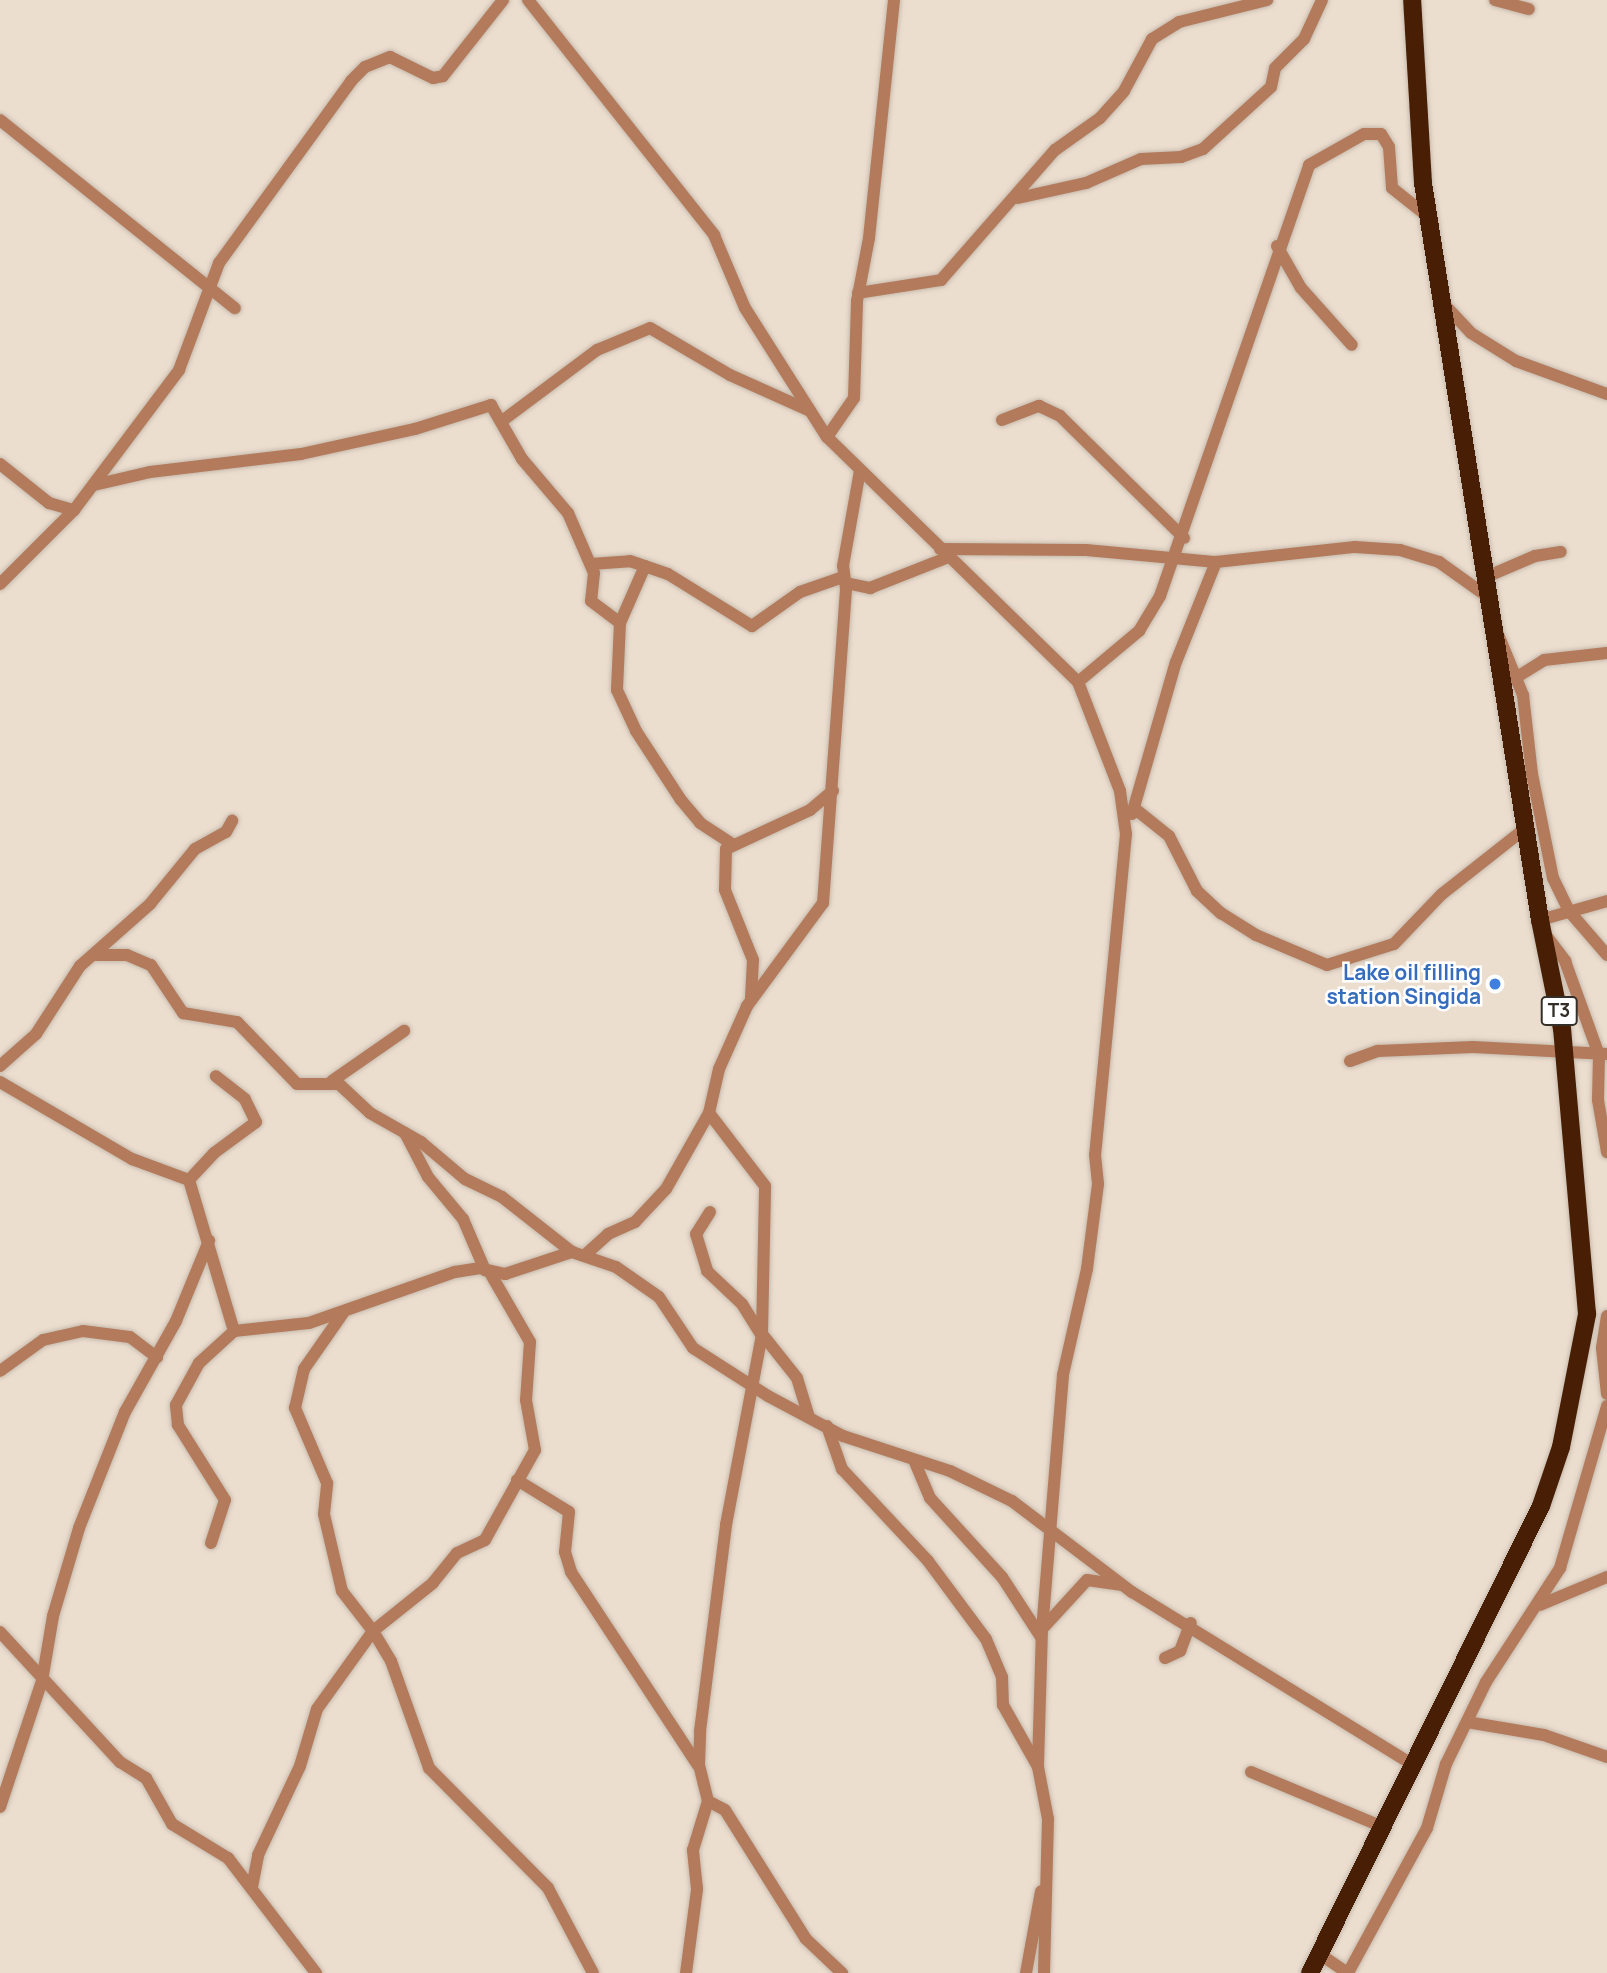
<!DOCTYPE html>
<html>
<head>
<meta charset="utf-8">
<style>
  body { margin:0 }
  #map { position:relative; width:1607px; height:1973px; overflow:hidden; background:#ecdecf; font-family:Manrope,sans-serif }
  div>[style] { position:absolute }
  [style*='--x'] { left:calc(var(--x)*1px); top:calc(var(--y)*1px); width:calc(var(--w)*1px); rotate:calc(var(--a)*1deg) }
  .roads { filter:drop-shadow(0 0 2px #c7bbae) drop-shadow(0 0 2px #c7bbae) }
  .minor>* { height:12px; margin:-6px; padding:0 6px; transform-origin:6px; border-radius:6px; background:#b37b5c }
  .highway>* { height:18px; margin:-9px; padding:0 9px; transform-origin:9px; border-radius:9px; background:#481f04 }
  .dots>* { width:19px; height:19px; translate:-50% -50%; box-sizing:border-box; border:4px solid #fff; border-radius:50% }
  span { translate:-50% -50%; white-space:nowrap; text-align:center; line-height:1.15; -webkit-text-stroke:5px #fff; paint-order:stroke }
  .shield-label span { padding:2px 5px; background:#fff; border:2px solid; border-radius:5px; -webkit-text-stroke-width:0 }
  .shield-label { font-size:19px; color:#342f29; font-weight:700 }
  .shop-label { font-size:21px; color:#366cbe; font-weight:700 }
  .right { translate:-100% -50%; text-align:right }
</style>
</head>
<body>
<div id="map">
  <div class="roads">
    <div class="minor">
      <div style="--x:528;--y:0;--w:300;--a:51.6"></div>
      <div style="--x:714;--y:235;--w:79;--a:67"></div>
      <div style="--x:745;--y:308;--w:153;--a:57.6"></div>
      <div style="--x:827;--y:437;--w:351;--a:44.3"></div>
      <div style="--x:1078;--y:682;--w:117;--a:68.9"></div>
      <div style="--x:1120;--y:791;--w:43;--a:82.1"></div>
      <div style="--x:1126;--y:834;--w:322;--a:95.5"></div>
      <div style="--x:1095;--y:1155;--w:29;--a:84"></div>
      <div style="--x:1098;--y:1184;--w:86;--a:97.4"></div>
      <div style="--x:1087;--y:1269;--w:109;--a:102.8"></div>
      <div style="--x:1063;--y:1375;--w:255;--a:94.7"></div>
      <div style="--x:1042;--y:1629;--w:138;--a:91.7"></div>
      <div style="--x:1038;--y:1767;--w:53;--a:79.1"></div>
      <div style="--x:1048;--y:1819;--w:154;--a:91.5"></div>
      <div style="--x:1495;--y:0;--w:35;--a:15"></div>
      <div style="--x:0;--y:120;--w:301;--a:38.7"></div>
      <div style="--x:1018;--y:198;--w:70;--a:-12.4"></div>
      <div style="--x:1086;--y:183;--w:60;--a:-23.6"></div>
      <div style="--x:1141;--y:159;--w:40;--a:-2.9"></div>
      <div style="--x:1181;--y:157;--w:23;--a:-20"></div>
      <div style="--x:1203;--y:149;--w:92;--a:-42.4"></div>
      <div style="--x:1271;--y:87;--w:19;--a:-78"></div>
      <div style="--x:1275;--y:68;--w:41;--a:-45"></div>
      <div style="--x:1304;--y:39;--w:43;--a:-65.2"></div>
      <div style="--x:1277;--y:246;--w:48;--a:60.3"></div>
      <div style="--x:1301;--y:288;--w:76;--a:48.2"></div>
      <div style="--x:858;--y:293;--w:84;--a:-8.9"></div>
      <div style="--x:941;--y:280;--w:173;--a:-48.8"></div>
      <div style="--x:1055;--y:150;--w:55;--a:-35.4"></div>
      <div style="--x:1100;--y:118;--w:36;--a:-48"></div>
      <div style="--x:1124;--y:91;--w:59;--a:-61.7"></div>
      <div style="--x:1152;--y:39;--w:32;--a:-32"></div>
      <div style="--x:1179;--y:22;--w:91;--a:-14"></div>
      <div style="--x:1442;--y:302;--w:42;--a:46.9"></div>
      <div style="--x:1471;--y:333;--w:53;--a:31.9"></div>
      <div style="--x:1516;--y:361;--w:97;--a:19.9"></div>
      <div style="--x:1002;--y:420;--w:40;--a:-21"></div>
      <div style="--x:1039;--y:406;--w:23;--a:25"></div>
      <div style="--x:1060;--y:416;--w:174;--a:44.5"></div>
      <div style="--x:502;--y:421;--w:119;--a:-36.8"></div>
      <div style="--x:597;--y:350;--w:57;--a:-22.5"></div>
      <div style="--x:650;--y:328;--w:93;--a:30.4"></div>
      <div style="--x:730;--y:375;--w:88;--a:24.2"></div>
      <div style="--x:827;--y:437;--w:47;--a:-55.3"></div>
      <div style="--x:854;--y:398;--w:97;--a:-88.2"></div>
      <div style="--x:857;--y:301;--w:64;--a:-79.2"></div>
      <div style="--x:869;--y:238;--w:239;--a:-84"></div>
      <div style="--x:0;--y:464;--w:63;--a:38.5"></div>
      <div style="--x:49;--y:503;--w:26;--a:16"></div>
      <div style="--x:94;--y:485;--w:57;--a:-13.1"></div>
      <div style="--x:150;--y:472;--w:152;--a:-6.8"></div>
      <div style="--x:301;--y:454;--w:117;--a:-12.4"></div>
      <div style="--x:415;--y:429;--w:80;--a:-17.5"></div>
      <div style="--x:491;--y:405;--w:62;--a:60.1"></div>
      <div style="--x:522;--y:459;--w:71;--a:49.6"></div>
      <div style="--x:568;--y:513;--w:65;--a:66.6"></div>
      <div style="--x:594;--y:573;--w:28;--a:96"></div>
      <div style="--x:591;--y:601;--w:36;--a:37"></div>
      <div style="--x:940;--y:549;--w:146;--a:0.4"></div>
      <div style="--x:1086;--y:550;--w:131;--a:5.3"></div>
      <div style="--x:1216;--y:562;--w:140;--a:-6.2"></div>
      <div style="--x:1355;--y:547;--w:45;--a:3.8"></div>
      <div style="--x:1400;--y:550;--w:41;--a:17.1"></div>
      <div style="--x:1439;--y:562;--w:60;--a:35.5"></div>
      <div style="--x:591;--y:564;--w:39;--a:-4"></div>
      <div style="--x:630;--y:561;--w:40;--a:18.9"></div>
      <div style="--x:668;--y:574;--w:99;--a:31.8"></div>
      <div style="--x:752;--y:626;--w:59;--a:-35.3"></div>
      <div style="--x:800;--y:592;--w:46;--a:-19.2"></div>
      <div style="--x:645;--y:566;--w:62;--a:113.7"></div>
      <div style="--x:620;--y:623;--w:67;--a:92.6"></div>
      <div style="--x:617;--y:690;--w:45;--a:65.1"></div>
      <div style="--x:636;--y:731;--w:82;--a:56.9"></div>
      <div style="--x:681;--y:800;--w:30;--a:50"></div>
      <div style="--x:700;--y:823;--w:38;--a:33"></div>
      <div style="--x:1486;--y:577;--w:53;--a:-23.2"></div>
      <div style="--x:1535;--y:556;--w:26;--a:-9"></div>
      <div style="--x:846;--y:583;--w:25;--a:12"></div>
      <div style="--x:870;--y:588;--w:82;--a:-21.5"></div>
      <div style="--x:0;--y:584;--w:105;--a:-45"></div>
      <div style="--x:74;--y:510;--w:175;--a:-53.1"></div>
      <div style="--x:179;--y:370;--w:114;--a:-69.5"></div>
      <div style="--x:219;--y:263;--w:225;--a:-54"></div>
      <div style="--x:351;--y:81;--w:20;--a:-45"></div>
      <div style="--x:365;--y:67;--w:27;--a:-22"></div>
      <div style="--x:390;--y:57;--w:48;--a:26"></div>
      <div style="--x:433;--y:78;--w:10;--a:-11"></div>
      <div style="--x:443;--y:76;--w:97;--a:-51.7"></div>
      <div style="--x:1495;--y:627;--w:74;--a:67.6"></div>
      <div style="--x:1523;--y:695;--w:80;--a:83.5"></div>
      <div style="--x:1532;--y:774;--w:106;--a:78.6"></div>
      <div style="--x:1553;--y:878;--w:37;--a:64"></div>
      <div style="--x:1569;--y:911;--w:58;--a:49.2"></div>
      <div style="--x:1517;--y:677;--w:32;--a:-32"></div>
      <div style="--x:1544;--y:660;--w:63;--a:-6.3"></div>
      <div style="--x:1078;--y:682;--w:80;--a:-39.9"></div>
      <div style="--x:1139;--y:631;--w:41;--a:-59"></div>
      <div style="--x:1160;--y:596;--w:456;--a:-70.9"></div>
      <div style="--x:1309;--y:165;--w:63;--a:-29.4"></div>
      <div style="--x:1364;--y:134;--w:17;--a:0"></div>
      <div style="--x:1381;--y:134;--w:15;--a:58"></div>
      <div style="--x:1389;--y:147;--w:41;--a:85.8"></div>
      <div style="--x:1392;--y:188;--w:50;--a:38.5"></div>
      <div style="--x:1134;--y:808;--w:45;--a:38.7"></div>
      <div style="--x:1169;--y:836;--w:62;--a:63"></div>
      <div style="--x:1197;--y:891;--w:33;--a:43"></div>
      <div style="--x:1221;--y:913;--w:41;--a:32.2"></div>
      <div style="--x:1256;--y:935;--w:77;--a:22.9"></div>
      <div style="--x:1327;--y:965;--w:70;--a:-17.4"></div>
      <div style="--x:1394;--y:944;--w:69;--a:-46.2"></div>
      <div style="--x:1442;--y:894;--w:107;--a:-38.2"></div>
      <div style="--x:1132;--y:814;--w:158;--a:-73.9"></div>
      <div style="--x:1176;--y:662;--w:108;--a:-68.2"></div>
      <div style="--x:1540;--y:920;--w:70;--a:-15.8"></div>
      <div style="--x:1545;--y:934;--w:34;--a:53"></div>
      <div style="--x:1565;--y:961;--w:100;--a:70.1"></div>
      <div style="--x:1599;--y:1055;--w:45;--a:91.3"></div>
      <div style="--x:1598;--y:1100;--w:53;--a:80.2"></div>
      <div style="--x:94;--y:955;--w:33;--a:0"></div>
      <div style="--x:127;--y:955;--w:26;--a:23"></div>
      <div style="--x:151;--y:965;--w:58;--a:56.3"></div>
      <div style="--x:183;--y:1013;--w:55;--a:9.5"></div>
      <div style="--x:237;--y:1022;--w:86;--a:45.9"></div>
      <div style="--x:297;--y:1084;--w:42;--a:0"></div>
      <div style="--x:339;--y:1084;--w:42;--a:43.1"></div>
      <div style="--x:370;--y:1113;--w:59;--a:29.6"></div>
      <div style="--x:421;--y:1142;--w:57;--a:40.1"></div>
      <div style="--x:465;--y:1179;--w:41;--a:25.9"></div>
      <div style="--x:502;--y:1197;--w:89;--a:38.2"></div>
      <div style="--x:572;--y:1252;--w:46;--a:18.8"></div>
      <div style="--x:616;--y:1267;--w:52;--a:34.9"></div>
      <div style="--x:659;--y:1297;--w:61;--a:56.3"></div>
      <div style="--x:693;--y:1348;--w:89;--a:32.6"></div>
      <div style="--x:768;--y:1396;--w:85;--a:28.1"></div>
      <div style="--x:843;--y:1436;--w:113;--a:18.1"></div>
      <div style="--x:950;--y:1471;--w:69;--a:25.8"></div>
      <div style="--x:1012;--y:1501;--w:151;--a:37.2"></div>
      <div style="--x:1132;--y:1592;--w:332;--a:31.6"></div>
      <div style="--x:751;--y:998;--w:38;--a:-87"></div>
      <div style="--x:753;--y:960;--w:75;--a:-111.8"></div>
      <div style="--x:725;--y:890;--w:41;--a:-88.6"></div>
      <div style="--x:726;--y:849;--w:93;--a:-24.9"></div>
      <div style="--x:810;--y:810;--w:30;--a:-40"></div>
      <div style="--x:1350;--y:1061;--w:30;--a:-20"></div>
      <div style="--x:1378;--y:1051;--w:95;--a:-2.4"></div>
      <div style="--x:1473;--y:1047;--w:134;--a:3"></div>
      <div style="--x:0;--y:1066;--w:48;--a:-41.6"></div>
      <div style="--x:36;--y:1034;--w:81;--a:-57.1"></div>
      <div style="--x:80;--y:966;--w:94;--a:-41.5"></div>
      <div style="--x:150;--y:904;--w:71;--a:-50.7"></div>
      <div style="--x:195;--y:849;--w:35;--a:-29"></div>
      <div style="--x:226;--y:832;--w:13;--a:-61"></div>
      <div style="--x:332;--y:1081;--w:88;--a:-34.8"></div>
      <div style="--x:0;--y:1082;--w:153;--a:30.3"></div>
      <div style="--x:132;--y:1159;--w:61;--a:20.2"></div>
      <div style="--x:405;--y:1133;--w:50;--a:62.4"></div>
      <div style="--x:428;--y:1177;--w:55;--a:50.2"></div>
      <div style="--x:463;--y:1219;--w:56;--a:66.7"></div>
      <div style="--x:189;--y:1180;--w:158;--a:73.4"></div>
      <div style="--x:189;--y:1180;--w:37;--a:-47"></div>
      <div style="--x:214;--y:1153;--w:52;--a:-36.4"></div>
      <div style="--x:256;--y:1122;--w:25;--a:-116"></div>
      <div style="--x:245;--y:1099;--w:37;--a:-142"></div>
      <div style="--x:710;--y:1212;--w:26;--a:122"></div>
      <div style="--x:696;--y:1234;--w:39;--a:73"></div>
      <div style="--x:707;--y:1271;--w:48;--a:43.3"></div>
      <div style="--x:742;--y:1304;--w:38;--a:58"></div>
      <div style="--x:585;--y:1255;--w:31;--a:-42"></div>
      <div style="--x:608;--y:1234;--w:30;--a:-24"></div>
      <div style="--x:635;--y:1222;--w:45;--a:-46.8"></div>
      <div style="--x:666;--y:1189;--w:87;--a:-60.5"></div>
      <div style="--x:489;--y:1271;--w:82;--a:60"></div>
      <div style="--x:530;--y:1342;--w:58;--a:93.9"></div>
      <div style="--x:526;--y:1400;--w:51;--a:79.8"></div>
      <div style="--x:535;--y:1450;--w:103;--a:119.1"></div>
      <div style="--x:485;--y:1540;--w:31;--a:155"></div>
      <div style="--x:457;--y:1553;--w:38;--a:129"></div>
      <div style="--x:433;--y:1583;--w:77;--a:141.3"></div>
      <div style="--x:373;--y:1631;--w:35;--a:59"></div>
      <div style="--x:391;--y:1661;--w:114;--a:70.4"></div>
      <div style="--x:429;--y:1768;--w:169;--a:45.2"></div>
      <div style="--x:548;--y:1888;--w:96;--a:62.1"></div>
      <div style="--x:1607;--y:1316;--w:32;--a:99"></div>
      <div style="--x:1602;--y:1348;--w:46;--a:83.8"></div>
      <div style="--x:762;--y:1334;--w:56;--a:51.5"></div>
      <div style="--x:797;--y:1378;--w:41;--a:72.9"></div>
      <div style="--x:0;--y:1371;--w:53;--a:-35.8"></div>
      <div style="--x:43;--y:1340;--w:41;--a:-12.7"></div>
      <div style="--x:83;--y:1331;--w:47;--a:7.3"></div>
      <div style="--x:130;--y:1337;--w:34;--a:37"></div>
      <div style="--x:827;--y:1426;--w:46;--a:70.8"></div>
      <div style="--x:842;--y:1469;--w:126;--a:46.9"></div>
      <div style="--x:928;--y:1561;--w:97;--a:53.4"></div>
      <div style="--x:986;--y:1639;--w:41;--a:67.2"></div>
      <div style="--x:1002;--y:1677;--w:28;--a:88"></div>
      <div style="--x:1003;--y:1705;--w:69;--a:60.5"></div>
      <div style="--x:914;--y:1460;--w:41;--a:67.2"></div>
      <div style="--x:930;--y:1498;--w:107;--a:47.7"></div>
      <div style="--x:1002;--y:1577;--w:72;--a:57"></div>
      <div style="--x:517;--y:1480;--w:61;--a:31.6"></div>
      <div style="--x:569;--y:1512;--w:40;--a:95.7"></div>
      <div style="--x:565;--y:1552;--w:21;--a:73"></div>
      <div style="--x:571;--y:1572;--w:231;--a:56.7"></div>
      <div style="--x:211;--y:1543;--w:45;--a:-72"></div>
      <div style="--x:225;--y:1500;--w:89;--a:-122.1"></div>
      <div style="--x:178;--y:1425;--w:20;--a:-96"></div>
      <div style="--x:176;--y:1405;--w:48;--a:-61.3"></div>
      <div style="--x:199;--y:1363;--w:47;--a:-42.4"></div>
      <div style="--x:234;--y:1331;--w:75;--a:-6.1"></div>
      <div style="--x:309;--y:1323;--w:155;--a:-19.3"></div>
      <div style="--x:455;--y:1272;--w:24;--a:-9"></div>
      <div style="--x:479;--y:1268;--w:27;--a:13"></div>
      <div style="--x:505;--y:1274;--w:71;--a:-18.2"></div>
      <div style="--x:1540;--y:1605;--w:73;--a:-22.7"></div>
      <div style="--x:1043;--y:1628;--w:65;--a:-47.5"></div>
      <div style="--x:1087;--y:1580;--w:34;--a:8"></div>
      <div style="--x:0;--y:1632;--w:177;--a:47.3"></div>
      <div style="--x:120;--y:1762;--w:31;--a:32"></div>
      <div style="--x:146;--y:1778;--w:53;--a:60.5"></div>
      <div style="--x:172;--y:1824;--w:66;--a:31.3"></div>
      <div style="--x:228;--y:1858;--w:145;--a:52.6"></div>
      <div style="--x:1165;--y:1658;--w:17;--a:-25"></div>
      <div style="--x:1180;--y:1651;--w:30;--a:-69"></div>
      <div style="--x:1467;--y:1722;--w:78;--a:9.6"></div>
      <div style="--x:1544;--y:1735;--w:67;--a:19.2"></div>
      <div style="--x:1251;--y:1772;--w:141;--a:22.6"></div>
      <div style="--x:708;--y:1801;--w:19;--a:28"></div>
      <div style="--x:725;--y:1810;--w:152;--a:57.9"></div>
      <div style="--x:806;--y:1939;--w:50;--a:43.4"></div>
      <div style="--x:0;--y:1807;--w:133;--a:-71.6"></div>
      <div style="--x:42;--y:1681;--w:66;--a:-80.4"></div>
      <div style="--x:53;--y:1616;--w:92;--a:-73.5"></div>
      <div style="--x:79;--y:1528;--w:125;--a:-68.4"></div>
      <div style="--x:125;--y:1412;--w:104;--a:-60.7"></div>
      <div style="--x:176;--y:1321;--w:87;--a:-67.6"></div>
      <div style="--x:252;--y:1887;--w:33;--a:-79"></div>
      <div style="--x:258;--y:1855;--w:98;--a:-64.7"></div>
      <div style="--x:300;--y:1766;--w:59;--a:-73.4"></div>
      <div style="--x:317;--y:1709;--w:96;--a:-54.3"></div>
      <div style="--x:373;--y:1631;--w:51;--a:-127.8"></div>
      <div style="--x:342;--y:1591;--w:79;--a:-103.2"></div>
      <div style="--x:324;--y:1514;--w:31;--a:-84"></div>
      <div style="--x:327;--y:1483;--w:82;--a:-113.1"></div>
      <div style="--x:295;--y:1408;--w:40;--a:-77"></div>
      <div style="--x:304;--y:1369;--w:68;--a:-55.1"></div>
      <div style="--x:1318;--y:1953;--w:36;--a:34"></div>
      <div style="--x:686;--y:1973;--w:85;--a:-82.5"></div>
      <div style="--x:697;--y:1889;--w:39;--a:-96"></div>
      <div style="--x:693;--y:1850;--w:51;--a:-73"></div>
      <div style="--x:708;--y:1801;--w:37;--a:-104"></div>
      <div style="--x:699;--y:1765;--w:34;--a:-88"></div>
      <div style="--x:700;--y:1731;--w:208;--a:-82.8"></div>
      <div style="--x:726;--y:1525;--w:194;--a:-79.3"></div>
      <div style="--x:762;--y:1334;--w:148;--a:-88.8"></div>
      <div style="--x:765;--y:1186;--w:92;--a:-127.5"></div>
      <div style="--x:709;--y:1113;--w:45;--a:-77.2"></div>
      <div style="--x:719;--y:1069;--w:69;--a:-66"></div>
      <div style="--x:747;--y:1006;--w:128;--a:-53.6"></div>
      <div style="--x:823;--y:903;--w:315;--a:-85.8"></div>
      <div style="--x:846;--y:589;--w:23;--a:-97"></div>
      <div style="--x:843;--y:566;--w:97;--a:-79.9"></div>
      <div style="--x:1026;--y:1973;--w:83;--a:-79.6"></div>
      <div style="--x:1348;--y:1973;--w:165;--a:-61.4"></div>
      <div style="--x:1427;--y:1828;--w:67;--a:-73.5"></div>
      <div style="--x:1446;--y:1764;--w:91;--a:-64"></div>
      <div style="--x:1486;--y:1682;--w:136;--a:-57"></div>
      <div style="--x:1560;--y:1568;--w:169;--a:-73.8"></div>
    </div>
    <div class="highway">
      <div style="--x:1310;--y:1973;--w:521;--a:-63.68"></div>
      <div style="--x:1541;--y:1506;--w:62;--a:-71.3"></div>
      <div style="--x:1561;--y:1447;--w:136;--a:-78.9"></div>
      <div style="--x:1587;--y:1314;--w:286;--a:-95"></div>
      <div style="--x:1562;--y:1029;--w:111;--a:-101.4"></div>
      <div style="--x:1540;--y:920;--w:746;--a:-99.02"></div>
      <div style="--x:1423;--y:183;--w:183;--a:-93.4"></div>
    </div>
  </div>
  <div class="dots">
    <div style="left:1495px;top:984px;background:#3f7fe0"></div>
  </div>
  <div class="shield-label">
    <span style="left:1559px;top:1011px">T3</span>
  </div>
  <div class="shop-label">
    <span class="right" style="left:1481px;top:984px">Lake oil filling<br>station Singida</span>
  </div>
</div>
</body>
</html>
